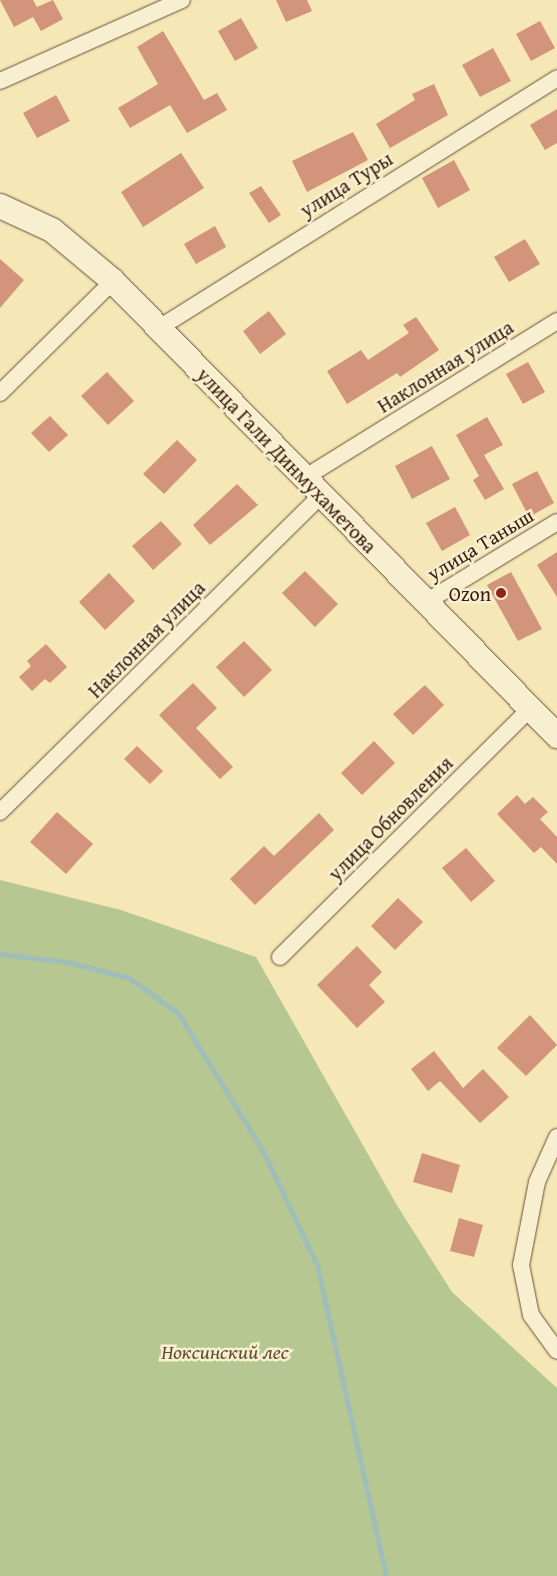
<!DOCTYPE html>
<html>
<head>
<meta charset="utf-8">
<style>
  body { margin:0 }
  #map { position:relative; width:557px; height:1576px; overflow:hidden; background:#f5e7b6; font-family:"Gentium Book Plus",serif }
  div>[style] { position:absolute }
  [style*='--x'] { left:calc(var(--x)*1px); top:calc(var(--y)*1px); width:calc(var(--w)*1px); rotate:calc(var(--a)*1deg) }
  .green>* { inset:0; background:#b6c792 }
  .stream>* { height:5px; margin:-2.5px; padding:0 2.5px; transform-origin:2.5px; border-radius:2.5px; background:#a0beb8 }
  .building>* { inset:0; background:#d2947b }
  .roads { filter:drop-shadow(0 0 1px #694e38) drop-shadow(0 0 1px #694e38) }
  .street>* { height:16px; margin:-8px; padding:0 8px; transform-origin:8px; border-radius:8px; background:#f8efd0 }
  .secondary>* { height:24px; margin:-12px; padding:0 12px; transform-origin:12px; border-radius:12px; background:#f8efd0 }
  .dots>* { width:14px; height:14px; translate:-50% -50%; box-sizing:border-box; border:2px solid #f8efd0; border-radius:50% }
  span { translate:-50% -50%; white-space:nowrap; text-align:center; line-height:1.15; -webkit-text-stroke:5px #f8efd0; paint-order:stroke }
  .street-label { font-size:20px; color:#3a1b0e }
  .poi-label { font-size:20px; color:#3a1b0e }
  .right { translate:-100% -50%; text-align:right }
  .park-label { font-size:20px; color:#5f4f36; font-style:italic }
</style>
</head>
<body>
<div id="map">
  <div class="green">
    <div style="clip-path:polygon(0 880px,121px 910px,256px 957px,398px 1207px,452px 1292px,557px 1388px,557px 1576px,0 1576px)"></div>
  </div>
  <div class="stream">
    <div style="--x:0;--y:954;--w:68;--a:6.7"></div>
    <div style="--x:68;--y:962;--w:63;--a:14.7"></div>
    <div style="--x:129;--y:978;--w:60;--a:35.5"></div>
    <div style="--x:178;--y:1013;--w:162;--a:58.4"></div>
    <div style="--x:263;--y:1151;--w:126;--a:64.7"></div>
    <div style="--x:317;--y:1265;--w:319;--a:77.5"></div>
  </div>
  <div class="building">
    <div style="clip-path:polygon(0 0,33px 0,37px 7px,53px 0,63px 19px,41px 31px,33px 17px,14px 27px)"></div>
    <div style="clip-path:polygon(276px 0,307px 0,312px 11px,286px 22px)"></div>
    <div style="clip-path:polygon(241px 18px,258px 48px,235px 61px,218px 31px)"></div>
    <div style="clip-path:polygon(540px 21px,555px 48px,531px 61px,516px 34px)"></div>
    <div style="clip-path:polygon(163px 31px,204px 100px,217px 93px,227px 110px,187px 133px,170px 105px,130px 128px,118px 108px,158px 84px,137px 47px)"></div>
    <div style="clip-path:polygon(493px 48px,511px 81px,480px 97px,462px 65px)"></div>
    <div style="clip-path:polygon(434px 84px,448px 115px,390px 148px,376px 124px,415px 100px,412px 94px)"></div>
    <div style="clip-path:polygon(56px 95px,70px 121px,37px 138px,23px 113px)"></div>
    <div style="clip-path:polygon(557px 109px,557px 143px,545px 150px,530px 125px)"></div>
    <div style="clip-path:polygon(353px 132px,368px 160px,307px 192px,292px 161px)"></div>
    <div style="clip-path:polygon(181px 153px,204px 188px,143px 227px,121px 192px)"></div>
    <div style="clip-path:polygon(454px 160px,470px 190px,438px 208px,422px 178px)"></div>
    <div style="clip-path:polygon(261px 186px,281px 215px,269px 223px,249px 193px)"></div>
    <div style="clip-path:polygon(215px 226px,226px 247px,196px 264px,184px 244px)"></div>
    <div style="clip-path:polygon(525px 239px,540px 264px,509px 282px,494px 257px)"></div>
    <div style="clip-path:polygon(0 259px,24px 280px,0 308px)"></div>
    <div style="clip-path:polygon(269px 311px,286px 334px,260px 354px,243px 331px)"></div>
    <div style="clip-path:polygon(416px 317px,439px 350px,400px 377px,397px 373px,347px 404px,327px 371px,361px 350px,368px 360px,409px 333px,403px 325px)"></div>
    <div style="clip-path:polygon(528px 362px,545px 392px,523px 404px,506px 374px)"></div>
    <div style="clip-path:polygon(107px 372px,134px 401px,108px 425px,81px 396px)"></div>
    <div style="clip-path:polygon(50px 416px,68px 435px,49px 452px,31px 433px)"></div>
    <div style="clip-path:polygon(487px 417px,503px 445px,484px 455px,504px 489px,485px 500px,473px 480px,479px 476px,456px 435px)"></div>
    <div style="clip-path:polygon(177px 440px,197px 460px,164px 494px,143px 474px)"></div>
    <div style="clip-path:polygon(432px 446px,450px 479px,412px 499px,395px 466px)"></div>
    <div style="clip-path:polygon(537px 471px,554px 503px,529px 517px,512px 484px)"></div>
    <div style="clip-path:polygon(237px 484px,258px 505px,210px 545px,193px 525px)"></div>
    <div style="clip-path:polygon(455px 507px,470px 535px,442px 551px,426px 523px)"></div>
    <div style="clip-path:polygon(161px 521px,182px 544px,153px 570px,132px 546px)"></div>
    <div style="clip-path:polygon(557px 552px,557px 597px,537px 565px)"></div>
    <div style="clip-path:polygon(305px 571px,338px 604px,315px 627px,282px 593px)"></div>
    <div style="clip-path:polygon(511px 572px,542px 629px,518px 641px,487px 585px)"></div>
    <div style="clip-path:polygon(109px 573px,135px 601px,105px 630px,79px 602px)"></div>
    <div style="clip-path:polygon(244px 641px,272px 670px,244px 697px,216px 667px)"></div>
    <div style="clip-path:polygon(46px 644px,67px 667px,50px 683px,45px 679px,32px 691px,19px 677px,31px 666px,27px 661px)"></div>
    <div style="clip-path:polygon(193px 683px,217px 708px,196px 728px,233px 767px,220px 779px,159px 715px)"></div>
    <div style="clip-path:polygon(425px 685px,444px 705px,413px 735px,393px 714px)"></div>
    <div style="clip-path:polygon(374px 741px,395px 763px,362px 795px,341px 773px)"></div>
    <div style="clip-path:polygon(137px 746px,163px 771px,150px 784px,124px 759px)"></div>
    <div style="clip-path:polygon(517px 795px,525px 804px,533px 797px,548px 812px,540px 819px,557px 837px,557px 864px,541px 847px,534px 853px,497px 814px)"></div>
    <div style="clip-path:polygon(57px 812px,93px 844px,66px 874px,30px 842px)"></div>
    <div style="clip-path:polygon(319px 813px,334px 830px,255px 905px,230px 879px,264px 846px,274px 856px)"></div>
    <div style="clip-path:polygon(466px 848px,495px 881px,471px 902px,442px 868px)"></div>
    <div style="clip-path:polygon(398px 898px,423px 922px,395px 950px,371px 926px)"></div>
    <div style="clip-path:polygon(357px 946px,382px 972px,369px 985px,385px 1002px,357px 1028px,317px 985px)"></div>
    <div style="clip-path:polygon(530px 1015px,557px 1045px,526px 1076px,497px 1048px)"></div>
    <div style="clip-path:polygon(434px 1051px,463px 1088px,483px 1069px,509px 1097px,480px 1123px,440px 1081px,428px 1091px,411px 1069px)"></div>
    <div style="clip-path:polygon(422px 1153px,460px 1165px,452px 1193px,413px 1182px)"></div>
    <div style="clip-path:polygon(459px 1218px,483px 1225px,474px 1257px,450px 1251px)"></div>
  </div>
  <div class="roads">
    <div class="street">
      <div style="--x:0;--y:81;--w:199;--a:-24"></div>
      <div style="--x:159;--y:328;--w:470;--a:-32.1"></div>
      <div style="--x:0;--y:393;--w:159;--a:-44.7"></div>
      <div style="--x:304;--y:478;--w:298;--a:-31.8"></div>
      <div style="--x:426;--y:602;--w:153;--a:-31.4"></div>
      <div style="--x:0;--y:812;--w:450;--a:-44.6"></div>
      <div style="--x:280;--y:957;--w:352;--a:-44.8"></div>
      <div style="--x:557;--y:1137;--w:49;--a:114"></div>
      <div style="--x:537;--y:1182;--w:85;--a:100.9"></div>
      <div style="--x:521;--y:1265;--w:51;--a:78.7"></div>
      <div style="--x:531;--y:1315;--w:44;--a:54.2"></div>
    </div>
    <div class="secondary">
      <div style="--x:0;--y:206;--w:57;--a:24.8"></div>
      <div style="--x:52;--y:230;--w:80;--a:39.9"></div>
      <div style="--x:113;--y:281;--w:636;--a:45.7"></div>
    </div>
  </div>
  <div class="dots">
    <div style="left:501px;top:593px;background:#8f2418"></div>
  </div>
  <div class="street-label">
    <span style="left:346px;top:184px;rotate:-32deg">улица Туры</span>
    <span style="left:445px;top:366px;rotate:-32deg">Наклонная улица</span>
    <span style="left:287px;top:460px;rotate:46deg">улица Гали Динмухаметова</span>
    <span style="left:480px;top:544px;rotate:-31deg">улица Таныш</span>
    <span style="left:146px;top:639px;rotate:-45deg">Наклонная улица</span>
    <span style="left:390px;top:818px;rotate:-45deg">улица Обновления</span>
  </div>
  <div class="poi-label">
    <span class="right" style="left:491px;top:593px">Ozon</span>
  </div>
  <div class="park-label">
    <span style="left:225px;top:1351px">Ноксинский лес</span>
  </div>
</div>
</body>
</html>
